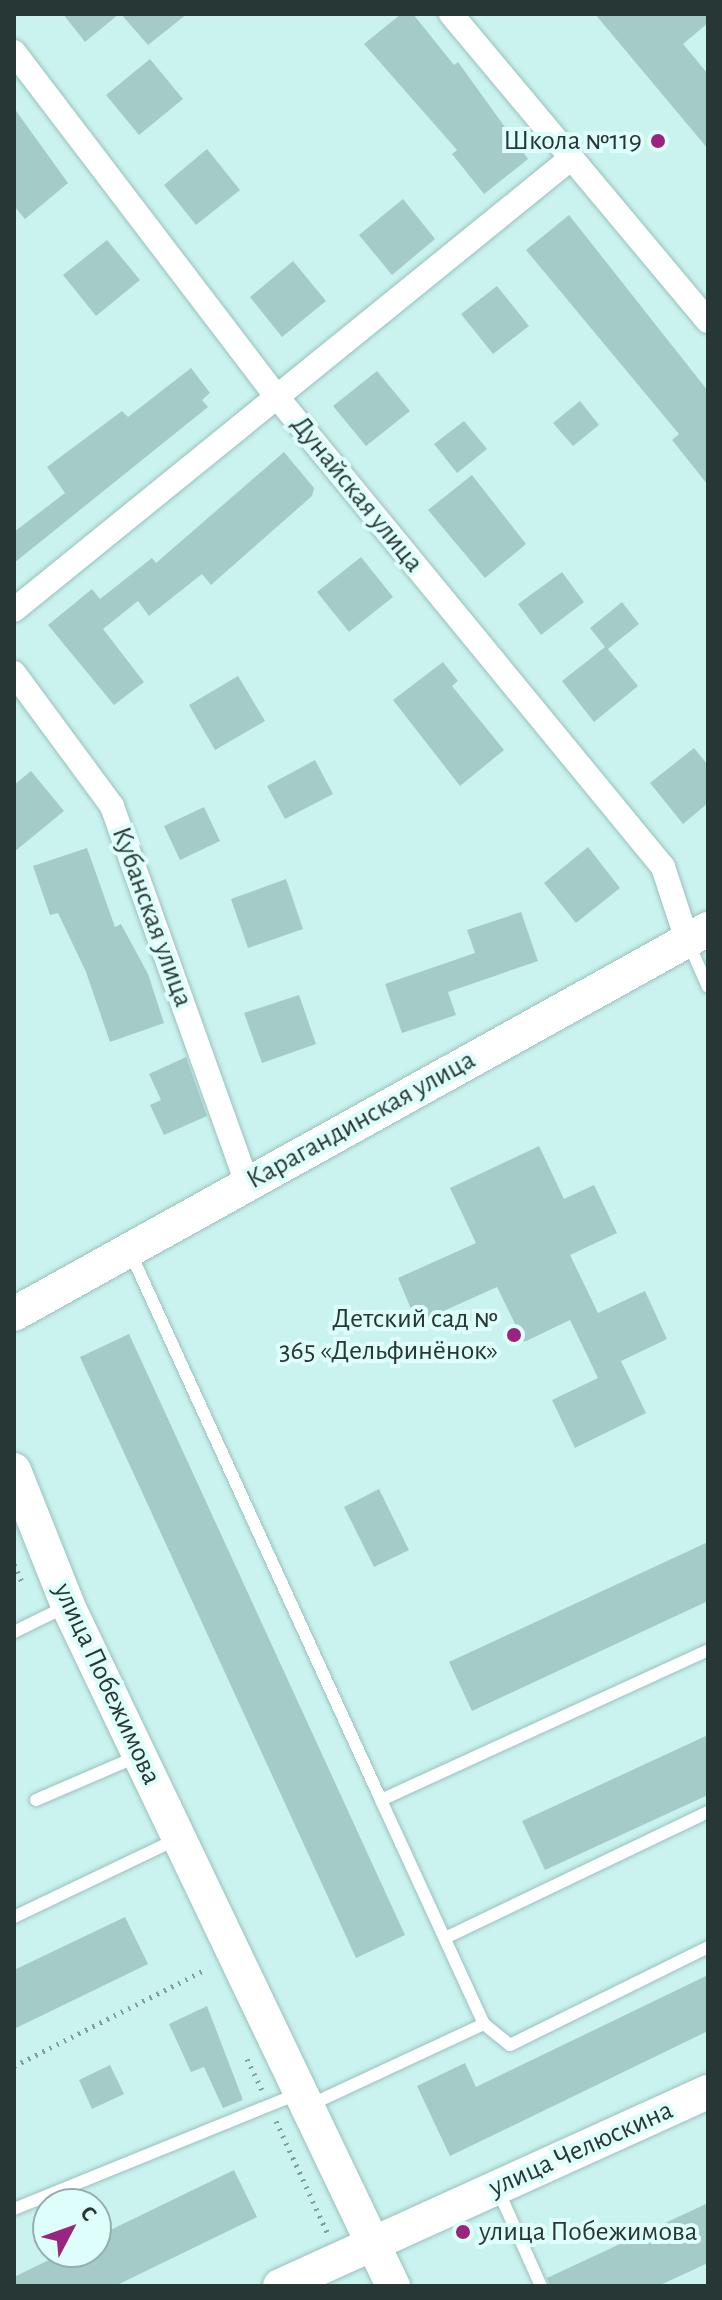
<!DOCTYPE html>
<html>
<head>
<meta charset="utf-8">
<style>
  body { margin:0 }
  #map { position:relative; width:722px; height:2300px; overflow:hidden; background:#caf3ef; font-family:"Alegreya Sans",sans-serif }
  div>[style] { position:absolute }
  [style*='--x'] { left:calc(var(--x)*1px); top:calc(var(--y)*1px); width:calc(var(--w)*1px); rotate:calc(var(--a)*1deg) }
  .building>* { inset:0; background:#a4cbc8 }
  .path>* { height:5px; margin-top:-2.5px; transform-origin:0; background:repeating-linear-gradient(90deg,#7f9d9a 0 2px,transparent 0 8px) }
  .roads { filter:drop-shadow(0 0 2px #99c0bd) drop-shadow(0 0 2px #99c0bd) }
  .lane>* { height:12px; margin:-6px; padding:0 6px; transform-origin:6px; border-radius:6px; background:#fff }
  .street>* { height:24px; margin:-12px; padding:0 12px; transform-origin:12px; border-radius:12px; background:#fff }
  .secondary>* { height:34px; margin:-17px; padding:0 17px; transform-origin:17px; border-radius:17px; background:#fff }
  .dots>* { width:22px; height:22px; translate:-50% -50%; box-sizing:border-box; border:4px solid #defefb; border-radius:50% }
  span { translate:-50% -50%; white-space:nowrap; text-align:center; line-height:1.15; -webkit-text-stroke:8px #defefb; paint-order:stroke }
  .poi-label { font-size:28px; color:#273736 }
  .right { translate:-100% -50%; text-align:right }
  .left { translate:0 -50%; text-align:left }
  .street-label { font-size:28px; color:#273736 }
  .frame { position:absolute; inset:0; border:16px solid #273736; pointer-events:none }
  .north { position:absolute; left:32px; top:2188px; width:80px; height:80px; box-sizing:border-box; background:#defefb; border:2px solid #95aeac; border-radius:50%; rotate:49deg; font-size:22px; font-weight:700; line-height:32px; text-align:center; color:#273736 }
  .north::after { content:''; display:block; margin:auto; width:28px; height:36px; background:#9a2581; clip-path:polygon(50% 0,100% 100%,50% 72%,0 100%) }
</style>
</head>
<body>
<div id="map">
  <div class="building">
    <div style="clip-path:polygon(63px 14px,119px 14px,85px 42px)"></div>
    <div style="clip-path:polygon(121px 14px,187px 14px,148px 45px)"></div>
    <div style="clip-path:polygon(401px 14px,413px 14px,454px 65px,458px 62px,528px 159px,484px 194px,452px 154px,457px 150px,364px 44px)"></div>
    <div style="clip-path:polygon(595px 14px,708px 14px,708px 23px,683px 44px,708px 74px,708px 149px)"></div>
    <div style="clip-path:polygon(150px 59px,183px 99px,139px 135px,106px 95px)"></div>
    <div style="clip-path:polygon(14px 108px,68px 183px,25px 219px,14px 206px)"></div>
    <div style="clip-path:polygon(207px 149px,240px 190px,196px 225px,164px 185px)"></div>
    <div style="clip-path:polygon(403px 199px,435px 239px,392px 275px,359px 235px)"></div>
    <div style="clip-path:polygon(569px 215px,708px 391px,708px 485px,672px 440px,679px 434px,526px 250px)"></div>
    <div style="clip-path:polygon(107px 240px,140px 280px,96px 316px,63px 275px)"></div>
    <div style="clip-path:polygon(293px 261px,326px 301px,282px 337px,250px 297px)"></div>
    <div style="clip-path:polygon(497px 286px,529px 326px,493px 354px,461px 314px)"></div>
    <div style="clip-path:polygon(191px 368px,210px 393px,202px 400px,208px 407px,14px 563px,14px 532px,65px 493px,47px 467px,122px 411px,128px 417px)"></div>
    <div style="clip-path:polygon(377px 371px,410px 411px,366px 446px,333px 406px)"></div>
    <div style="clip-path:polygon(580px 401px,599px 425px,573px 446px,553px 423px)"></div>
    <div style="clip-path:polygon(464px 421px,487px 449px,457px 473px,434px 444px)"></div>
    <div style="clip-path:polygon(284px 452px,314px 488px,312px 496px,211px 585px,202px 574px,149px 616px,138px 601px,103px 629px,144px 682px,114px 705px,48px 625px,92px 589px,100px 599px,152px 558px,156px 563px)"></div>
    <div style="clip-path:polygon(472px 475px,526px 544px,485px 578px,428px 510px)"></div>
    <div style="clip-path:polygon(361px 557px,393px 597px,349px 632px,317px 592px)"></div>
    <div style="clip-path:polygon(562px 572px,584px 602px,541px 635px,518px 604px)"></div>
    <div style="clip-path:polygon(622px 602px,639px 624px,608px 649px,638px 686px,594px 722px,562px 681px,605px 647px,590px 628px)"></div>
    <div style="clip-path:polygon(443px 662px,458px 681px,452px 686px,504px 750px,460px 786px,393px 700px)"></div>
    <div style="clip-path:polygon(238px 676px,265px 721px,215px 750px,189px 705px)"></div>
    <div style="clip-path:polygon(694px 748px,708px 765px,708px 803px,683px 824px,650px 783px)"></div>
    <div style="clip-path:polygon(315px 760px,333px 794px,285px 819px,267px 786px)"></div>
    <div style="clip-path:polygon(31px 771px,64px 811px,14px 852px,14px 785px)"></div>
    <div style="clip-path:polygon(204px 807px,220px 841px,180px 860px,164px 826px)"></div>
    <div style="clip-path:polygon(588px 847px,620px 888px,576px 923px,544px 883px)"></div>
    <div style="clip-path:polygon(87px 848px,115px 927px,121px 924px,148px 974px,164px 1023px,110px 1042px,86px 972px,58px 913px,50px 915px,33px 866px)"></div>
    <div style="clip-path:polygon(286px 879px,303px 929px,248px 948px,231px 899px)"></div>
    <div style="clip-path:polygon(521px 912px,538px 961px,448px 992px,456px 1015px,402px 1033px,385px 984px,475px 953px,467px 930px)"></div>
    <div style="clip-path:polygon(299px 995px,316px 1044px,262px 1063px,244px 1013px)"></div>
    <div style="clip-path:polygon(186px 1057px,207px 1116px,164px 1135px,150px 1105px,161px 1100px,149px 1074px)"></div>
    <div style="clip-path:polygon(539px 1146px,564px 1199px,594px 1185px,617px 1233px,570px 1255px,598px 1313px,645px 1291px,667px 1339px,621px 1361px,646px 1413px,575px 1448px,552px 1400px,598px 1378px,570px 1320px,524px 1342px,497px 1287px,417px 1323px,398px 1278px,476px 1243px,450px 1188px)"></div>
    <div style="clip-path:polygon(129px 1334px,405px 1935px,356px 1958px,80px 1357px)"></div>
    <div style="clip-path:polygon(379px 1489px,409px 1550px,374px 1567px,344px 1507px)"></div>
    <div style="clip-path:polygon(708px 1542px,708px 1601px,472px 1711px,449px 1662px)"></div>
    <div style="clip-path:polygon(708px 1735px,708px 1795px,545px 1870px,522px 1821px)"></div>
    <div style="clip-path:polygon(125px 1917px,148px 1964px,14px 2029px,14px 1970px)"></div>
    <div style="clip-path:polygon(708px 1975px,708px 2031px,450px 2156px,417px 2086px,465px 2063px,476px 2087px)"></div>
    <div style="clip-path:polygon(207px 2006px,243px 2100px,223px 2108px,204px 2067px,191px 2072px,169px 2024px)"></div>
    <div style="clip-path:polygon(110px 2065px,124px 2094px,92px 2109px,79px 2080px)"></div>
    <div style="clip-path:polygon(234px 2170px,257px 2217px,115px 2286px,14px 2286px,14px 2277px,65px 2252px,96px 2252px,96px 2237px)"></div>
    <div style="clip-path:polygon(708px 2203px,708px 2263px,658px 2286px,550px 2286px,547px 2278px)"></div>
  </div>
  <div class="path">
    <div style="--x:14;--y:1564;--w:22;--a:66"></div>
    <div style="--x:247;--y:2059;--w:34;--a:64"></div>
    <div style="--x:14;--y:2066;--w:214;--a:-26.7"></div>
    <div style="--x:276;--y:2121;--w:122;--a:65.3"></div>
  </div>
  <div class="roads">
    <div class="lane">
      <div style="--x:688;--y:942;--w:49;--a:66"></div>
      <div style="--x:130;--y:1252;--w:603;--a:65.39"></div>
      <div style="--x:14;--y:1632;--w:57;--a:-26.1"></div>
      <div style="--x:36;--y:1800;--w:109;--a:-23.3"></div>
      <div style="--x:14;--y:1917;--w:181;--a:-25.6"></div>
      <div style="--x:445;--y:1938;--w:292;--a:-25.6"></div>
      <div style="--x:484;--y:2024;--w:33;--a:39"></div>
      <div style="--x:510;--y:2045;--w:221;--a:-26.3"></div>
      <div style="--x:310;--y:2105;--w:192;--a:-25"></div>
      <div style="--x:484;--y:2024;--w:247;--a:-114.7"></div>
      <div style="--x:381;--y:1800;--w:360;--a:-24.6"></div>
      <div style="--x:498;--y:2190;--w:105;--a:65.9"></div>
      <div style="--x:14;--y:2209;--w:309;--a:-22.1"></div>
    </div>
    <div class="street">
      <div style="--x:451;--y:14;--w:400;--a:50.1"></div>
      <div style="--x:14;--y:52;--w:434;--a:52.7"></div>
      <div style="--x:277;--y:397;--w:608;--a:50.6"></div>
      <div style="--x:663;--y:867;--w:77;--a:71.8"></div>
      <div style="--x:14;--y:610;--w:715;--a:-39.04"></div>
      <div style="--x:14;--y:673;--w:165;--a:53.6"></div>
      <div style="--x:112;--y:806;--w:400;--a:70.3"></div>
    </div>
    <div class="secondary">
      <div style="--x:14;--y:1314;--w:794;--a:-29.02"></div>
      <div style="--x:14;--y:1470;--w:146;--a:68.3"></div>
      <div style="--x:68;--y:1606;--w:754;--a:64.45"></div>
      <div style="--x:280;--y:2286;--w:470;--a:-24.4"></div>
    </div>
  </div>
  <div class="dots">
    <div style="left:658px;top:141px;background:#9a2581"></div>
    <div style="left:514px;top:1335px;background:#9a2581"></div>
    <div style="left:463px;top:2232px;background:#9a2581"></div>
  </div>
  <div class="poi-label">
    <span class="right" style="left:642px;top:141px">Школа №119</span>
    <span class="right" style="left:498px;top:1335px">Детский сад №<br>365 «Дельфинёнок»</span>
    <span class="left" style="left:479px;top:2232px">улица Побежимова</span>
  </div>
  <div class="street-label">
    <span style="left:357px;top:494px;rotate:51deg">Дунайская улица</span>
    <span style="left:152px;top:917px;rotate:70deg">Кубанская улица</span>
    <span style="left:361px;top:1120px;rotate:-29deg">Карагандинская улица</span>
    <span style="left:107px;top:1684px;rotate:65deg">улица Побежимова</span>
    <span style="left:581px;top:2149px;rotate:-24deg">улица Челюскина</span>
  </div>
  <div class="frame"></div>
  <div class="north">С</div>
</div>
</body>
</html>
